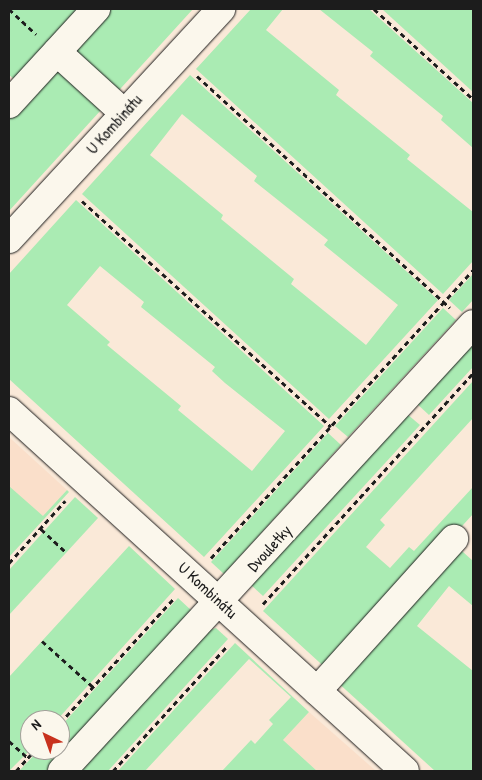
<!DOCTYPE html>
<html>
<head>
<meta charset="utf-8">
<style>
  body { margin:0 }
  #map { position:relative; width:482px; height:780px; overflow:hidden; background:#fae9d8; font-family:"Patrick Hand",sans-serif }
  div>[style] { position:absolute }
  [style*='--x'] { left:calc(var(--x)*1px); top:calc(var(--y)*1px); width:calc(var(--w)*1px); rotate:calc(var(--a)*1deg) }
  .built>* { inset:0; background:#fadfca }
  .green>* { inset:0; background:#aaebb3 }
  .path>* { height:3px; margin-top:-1.5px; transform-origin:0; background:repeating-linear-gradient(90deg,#1c1c1c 0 5px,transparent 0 9px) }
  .roads { filter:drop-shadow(0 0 1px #1c1c1c) drop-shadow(0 0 1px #1c1c1c) }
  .minor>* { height:28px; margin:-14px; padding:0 14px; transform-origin:14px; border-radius:14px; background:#fbf7ec }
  span { translate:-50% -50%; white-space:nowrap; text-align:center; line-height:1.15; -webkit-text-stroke:4.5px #fbf7ec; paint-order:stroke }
  .street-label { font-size:16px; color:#1c1c1c }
  .frame { position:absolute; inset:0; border:10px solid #1c1c1c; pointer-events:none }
  .north { position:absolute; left:20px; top:710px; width:50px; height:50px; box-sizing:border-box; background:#fbf7ec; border:1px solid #a29f99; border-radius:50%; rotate:318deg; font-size:14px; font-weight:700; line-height:20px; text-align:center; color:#1c1c1c }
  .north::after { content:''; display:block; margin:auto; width:18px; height:22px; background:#c8321e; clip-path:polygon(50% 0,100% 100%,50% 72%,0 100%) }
</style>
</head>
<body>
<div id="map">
  <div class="built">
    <div style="clip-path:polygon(10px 438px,67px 490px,43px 517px,9px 486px)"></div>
    <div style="clip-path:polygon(309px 712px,376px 771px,317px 771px,283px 740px)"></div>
  </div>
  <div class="green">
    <div style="clip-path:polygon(9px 9px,193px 9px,9px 211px,9px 85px,14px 79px,9px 75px)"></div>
    <div style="clip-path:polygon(251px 9px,283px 9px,266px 30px,339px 90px,336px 95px,410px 155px,407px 159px,473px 212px,473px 261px,443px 294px,196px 69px)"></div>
    <div style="clip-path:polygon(319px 9px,369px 9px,473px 103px,473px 148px,441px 120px,443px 116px,370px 56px,373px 52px)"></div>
    <div style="clip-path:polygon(382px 9px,473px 9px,473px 92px)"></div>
    <div style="clip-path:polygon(evenodd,190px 75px,438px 300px,329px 419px,82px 194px,190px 75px,182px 114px,257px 176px,254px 181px,328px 240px,324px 245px,398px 305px,366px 345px,291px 284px,294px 279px,221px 219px,223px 215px,150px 155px,182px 114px)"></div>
    <div style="clip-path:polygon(evenodd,76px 200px,324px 426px,204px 557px,9px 379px,9px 274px,76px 200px,100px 266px,144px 302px,141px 307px,215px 367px,212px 371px,225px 383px,285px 431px,252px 471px,178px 410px,181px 406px,107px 345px,110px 342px,67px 305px,100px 266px)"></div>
    <div style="clip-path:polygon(473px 274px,473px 300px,462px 312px,449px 300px)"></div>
    <div style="clip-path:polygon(443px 308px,456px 320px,348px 437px,335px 426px)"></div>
    <div style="clip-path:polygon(473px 342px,473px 367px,429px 415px,416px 403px)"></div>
    <div style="clip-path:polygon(473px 381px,473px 418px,380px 520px,385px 525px,366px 547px,390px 568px,409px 547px,414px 551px,473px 487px,473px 514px,330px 672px,263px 611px)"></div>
    <div style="clip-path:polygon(407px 414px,420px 425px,263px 596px,251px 585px)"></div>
    <div style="clip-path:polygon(328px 433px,341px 445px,224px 574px,211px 562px)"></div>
    <div style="clip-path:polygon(9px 486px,43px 516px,67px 490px,69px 492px,9px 557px)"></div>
    <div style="clip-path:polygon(75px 497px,98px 518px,9px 615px,9px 570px)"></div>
    <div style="clip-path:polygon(453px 543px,473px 561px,473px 606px,449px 586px,417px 626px,473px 671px,473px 771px,435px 771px,335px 680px)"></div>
    <div style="clip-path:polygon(129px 546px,175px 589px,57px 720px,30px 720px,30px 750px,9px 771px,9px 677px)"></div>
    <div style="clip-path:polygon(178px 598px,192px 611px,46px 771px,19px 771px,39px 750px,60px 750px,60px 727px)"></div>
    <div style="clip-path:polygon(216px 628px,228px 639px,108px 771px,81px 771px,210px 630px)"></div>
    <div style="clip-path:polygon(235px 643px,309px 712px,283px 740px,317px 771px,222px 771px,251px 740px,255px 744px,273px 724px,269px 720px,291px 697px,249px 659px,145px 771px,118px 771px)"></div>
  </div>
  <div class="path">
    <div style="--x:9;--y:9;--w:37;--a:43"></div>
    <div style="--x:374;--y:9;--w:134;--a:42.3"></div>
    <div style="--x:197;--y:76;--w:343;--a:42.5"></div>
    <div style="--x:82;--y:201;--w:336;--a:42.2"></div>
    <div style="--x:41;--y:529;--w:34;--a:43"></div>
    <div style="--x:211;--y:558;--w:389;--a:-47.7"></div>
    <div style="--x:9;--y:563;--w:84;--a:-47.9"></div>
    <div style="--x:263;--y:604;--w:312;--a:-47.7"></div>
    <div style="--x:42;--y:641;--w:69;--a:42"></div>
    <div style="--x:60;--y:723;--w:169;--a:-47.6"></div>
    <div style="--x:9;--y:741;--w:25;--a:42"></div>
    <div style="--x:16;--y:771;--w:28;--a:-48"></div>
    <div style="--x:113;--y:771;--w:169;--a:-47.6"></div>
  </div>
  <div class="roads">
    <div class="minor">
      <div style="--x:57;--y:52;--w:91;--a:42.3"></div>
      <div style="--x:9;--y:104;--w:129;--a:-47.5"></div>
      <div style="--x:9;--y:239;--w:313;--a:-47.3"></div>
      <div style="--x:9;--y:411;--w:535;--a:42.27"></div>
      <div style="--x:317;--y:691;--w:205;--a:-48"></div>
      <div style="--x:62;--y:771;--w:607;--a:-47.4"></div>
    </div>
  </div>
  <div class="street-label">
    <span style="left:114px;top:124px;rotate:-48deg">U Kombinátu</span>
    <span style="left:269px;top:548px;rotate:-48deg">Dvouletky</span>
    <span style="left:208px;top:590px;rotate:43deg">U Kombinátu</span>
  </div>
  <div class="frame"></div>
  <div class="north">N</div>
</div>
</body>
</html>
